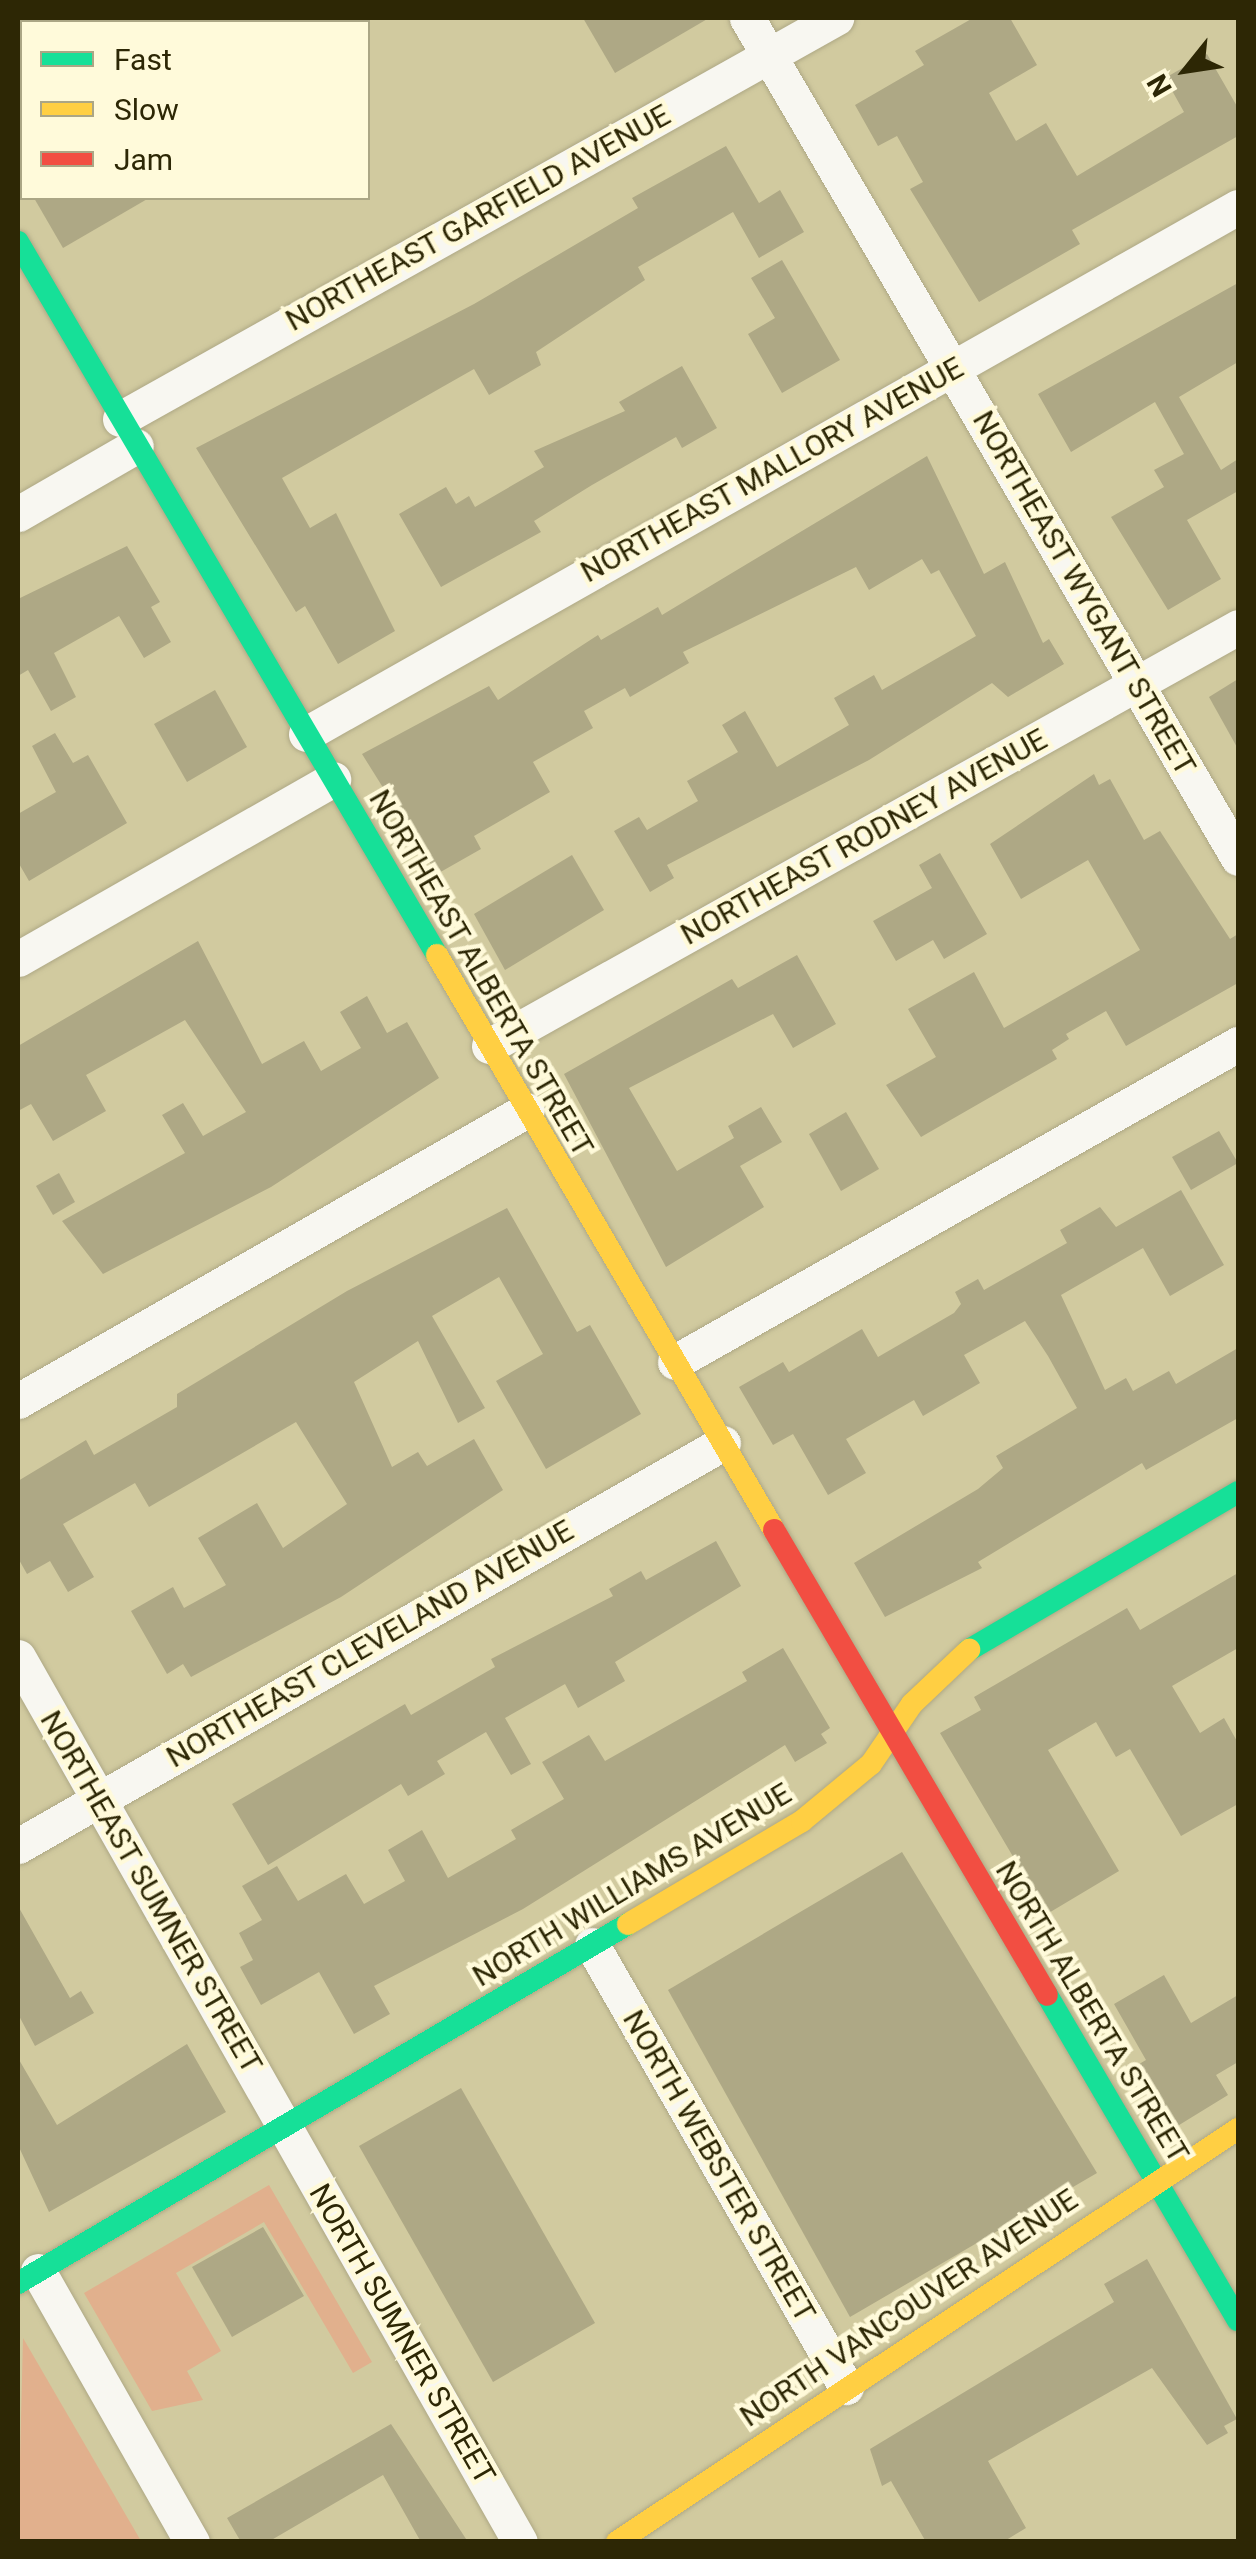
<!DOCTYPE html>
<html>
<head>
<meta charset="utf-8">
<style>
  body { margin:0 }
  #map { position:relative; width:1256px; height:2559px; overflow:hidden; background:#d1ca9f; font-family:Roboto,sans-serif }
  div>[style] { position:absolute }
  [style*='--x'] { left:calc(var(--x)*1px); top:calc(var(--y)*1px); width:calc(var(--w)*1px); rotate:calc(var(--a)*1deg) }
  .green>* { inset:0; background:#e1b08d }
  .building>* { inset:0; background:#aea885 }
  .roads { filter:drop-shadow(0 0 2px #aea885) drop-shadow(0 0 2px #aea885) }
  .street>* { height:35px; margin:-17.5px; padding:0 17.5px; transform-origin:17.5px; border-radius:17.5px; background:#f8f7f1 }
  .fast>* { height:22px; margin:-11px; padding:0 11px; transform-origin:11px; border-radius:11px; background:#16e098 }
  .slow>* { height:22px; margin:-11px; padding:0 11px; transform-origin:11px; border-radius:11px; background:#ffcf43 }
  .jam>* { height:22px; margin:-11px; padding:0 11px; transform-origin:11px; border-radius:11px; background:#f24e42 }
  span { translate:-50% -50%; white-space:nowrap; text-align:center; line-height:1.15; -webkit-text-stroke:9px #fffada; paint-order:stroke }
  .street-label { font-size:30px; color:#2d2705 }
  .frame { position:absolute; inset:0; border:20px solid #2d2705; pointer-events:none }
  .legend { position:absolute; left:20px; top:20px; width:350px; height:180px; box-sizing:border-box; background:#fffada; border:2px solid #aba685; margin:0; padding:12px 18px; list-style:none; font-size:30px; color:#2d2705 }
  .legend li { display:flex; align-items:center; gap:20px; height:50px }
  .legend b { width:50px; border:2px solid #aba685 }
  .north { position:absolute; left:1136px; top:20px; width:100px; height:100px; -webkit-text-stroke:8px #fffada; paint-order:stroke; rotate:240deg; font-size:28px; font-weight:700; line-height:40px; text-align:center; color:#2d2705 }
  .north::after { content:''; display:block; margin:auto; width:35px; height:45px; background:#2d2705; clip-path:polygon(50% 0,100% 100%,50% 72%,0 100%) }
</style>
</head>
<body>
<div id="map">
  <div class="green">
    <div style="clip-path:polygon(269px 2185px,372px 2362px,353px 2373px,264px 2222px,176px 2273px,221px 2351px,187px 2371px,203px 2400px,152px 2411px,84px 2293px)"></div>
    <div style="clip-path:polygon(23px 2338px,141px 2541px,18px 2541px)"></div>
  </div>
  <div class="building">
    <div style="clip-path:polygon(583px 18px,709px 18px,615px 73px)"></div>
    <div style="clip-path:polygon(973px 18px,1010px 18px,1037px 65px,989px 93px,1016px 141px,1046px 123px,1077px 176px,1184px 112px,1165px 78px,1207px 54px,1238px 108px,1238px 136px,1072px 230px,1080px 244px,979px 302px,910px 189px,923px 182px,897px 136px,878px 146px,855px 105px,924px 65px,915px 51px)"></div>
    <div style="clip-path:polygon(726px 146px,759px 203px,780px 190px,804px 232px,759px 258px,733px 212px,638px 267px,645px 280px,536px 352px,541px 365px,489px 395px,474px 369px,282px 478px,310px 528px,336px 513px,395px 631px,338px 664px,305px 606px,296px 612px,196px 448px,474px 304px,638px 208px,632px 198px)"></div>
    <div style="clip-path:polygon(34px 198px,149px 198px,63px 248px)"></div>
    <div style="clip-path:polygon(782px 260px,840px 360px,782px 393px,748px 334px,775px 318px,751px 278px)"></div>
    <div style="clip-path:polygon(1238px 283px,1238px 362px,1179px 397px,1221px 470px,1238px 459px,1238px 491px,1187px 520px,1221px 579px,1168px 610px,1111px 517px,1164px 487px,1154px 470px,1184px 454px,1155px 402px,1071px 452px,1038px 394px)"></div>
    <div style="clip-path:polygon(682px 366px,717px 428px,682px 448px,676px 437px,592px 485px,534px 521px,541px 532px,441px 587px,399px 514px,446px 487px,456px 504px,469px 496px,475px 507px,544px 467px,534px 451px,625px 411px,619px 402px)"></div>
    <div style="clip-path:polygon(927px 456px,984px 574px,1005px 562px,1043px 643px,1049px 639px,1064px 664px,1008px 697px,992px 683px,869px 760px,667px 865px,674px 878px,650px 892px,614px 831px,639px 817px,647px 830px,698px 801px,687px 781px,738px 752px,722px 725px,745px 711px,777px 767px,849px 725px,834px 698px,874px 675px,882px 690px,976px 636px,939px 570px,931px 574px,922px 559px,869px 590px,856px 567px,683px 652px,689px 663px,630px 697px,625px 688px,584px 711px,593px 728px,533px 762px,550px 792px,474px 836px,481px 849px,437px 874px,362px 754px,489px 686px,498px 700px,598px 635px,601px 640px,658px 607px,662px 615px)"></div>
    <div style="clip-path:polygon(127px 546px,160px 602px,151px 607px,171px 642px,144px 658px,119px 616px,54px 653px,76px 697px,51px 711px,28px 670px,18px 676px,18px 599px)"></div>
    <div style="clip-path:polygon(1238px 679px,1238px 749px,1209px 697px)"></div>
    <div style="clip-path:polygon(215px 690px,247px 747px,187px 782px,154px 724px)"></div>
    <div style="clip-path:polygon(55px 733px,73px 763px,88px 755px,127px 823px,29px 881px,18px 862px,18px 814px,56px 792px,32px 746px)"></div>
    <div style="clip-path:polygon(1094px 774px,1099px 785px,1110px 779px,1144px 840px,1160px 831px,1230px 939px,1238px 934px,1238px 983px,1126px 1046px,1106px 1011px,1066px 1034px,1069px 1039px,1052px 1050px,1057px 1059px,921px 1137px,886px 1085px,936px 1057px,908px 1009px,974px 972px,1004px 1028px,1140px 950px,1088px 860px,1021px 899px,990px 844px)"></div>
    <div style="clip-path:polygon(940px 853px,987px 934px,944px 959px,933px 940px,896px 961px,873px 921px,932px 888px,919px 865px)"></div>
    <div style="clip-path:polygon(572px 855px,604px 910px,505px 970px,474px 914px)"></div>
    <div style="clip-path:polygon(198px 941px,262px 1064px,304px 1041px,321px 1071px,361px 1048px,340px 1012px,367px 996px,387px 1033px,407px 1022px,439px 1078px,271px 1187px,103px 1274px,62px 1221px,185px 1153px,162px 1115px,183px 1103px,203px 1136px,246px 1112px,185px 1020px,86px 1075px,106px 1111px,53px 1141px,31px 1104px,18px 1111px,18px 1046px)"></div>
    <div style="clip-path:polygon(797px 955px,836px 1024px,793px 1048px,773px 1014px,629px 1088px,677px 1171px,734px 1138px,728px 1126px,761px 1107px,782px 1142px,740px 1166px,764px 1207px,666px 1267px,564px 1074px,732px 979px,738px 988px)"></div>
    <div style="clip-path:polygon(846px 1112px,879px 1169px,841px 1191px,809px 1134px)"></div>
    <div style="clip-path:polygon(1219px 1131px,1238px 1163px,1191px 1190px,1172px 1157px)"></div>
    <div style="clip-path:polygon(59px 1173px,75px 1202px,53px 1215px,36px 1186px)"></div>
    <div style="clip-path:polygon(1181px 1190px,1224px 1265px,1170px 1296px,1143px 1248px,1061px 1295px,1105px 1390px,1126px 1378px,1133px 1391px,1169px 1371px,1176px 1384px,1238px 1348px,1238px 1418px,1146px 1470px,1142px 1463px,978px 1562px,982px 1568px,885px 1617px,854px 1563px,978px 1489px,1003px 1468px,996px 1456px,1077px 1408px,1048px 1356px,1025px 1321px,964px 1355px,980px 1383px,923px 1416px,914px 1400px,846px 1439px,866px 1473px,828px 1495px,793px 1434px,773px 1445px,739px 1387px,783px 1362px,789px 1372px,862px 1329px,878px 1357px,954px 1313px,961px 1304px,955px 1292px,978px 1279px,984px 1290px,1067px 1243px,1060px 1230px,1100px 1207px,1116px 1227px)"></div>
    <div style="clip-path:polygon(507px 1208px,577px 1332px,590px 1325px,641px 1414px,546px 1469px,496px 1381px,543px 1354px,499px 1277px,432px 1316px,485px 1408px,458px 1423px,418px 1341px,354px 1382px,392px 1467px,418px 1452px,427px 1466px,474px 1439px,503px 1490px,341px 1597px,191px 1677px,183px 1664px,167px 1674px,131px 1611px,173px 1587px,184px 1608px,226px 1585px,198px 1538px,257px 1503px,283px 1548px,347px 1504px,296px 1422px,149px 1507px,135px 1483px,63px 1524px,94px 1577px,68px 1592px,50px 1561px,27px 1574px,18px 1558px,18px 1481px,86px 1440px,94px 1455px,177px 1407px,177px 1394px,347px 1291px)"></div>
    <div style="clip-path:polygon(716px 1541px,741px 1586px,615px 1662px,625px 1681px,578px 1708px,565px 1684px,505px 1718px,531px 1764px,511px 1775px,486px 1732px,437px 1761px,445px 1774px,408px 1796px,401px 1784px,268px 1865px,232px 1804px,405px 1704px,411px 1715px,495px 1667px,491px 1659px,613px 1596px,609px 1589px,641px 1571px,646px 1580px)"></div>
    <div style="clip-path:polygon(1238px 1573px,1238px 1648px,1172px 1686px,1200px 1733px,1224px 1718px,1238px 1743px,1238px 1804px,1181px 1836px,1130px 1749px,1116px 1757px,1096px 1722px,1048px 1750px,1119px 1871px,1047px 1914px,940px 1733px,981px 1710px,974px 1697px,1127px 1608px,1140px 1630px)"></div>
    <div style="clip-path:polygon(783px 1648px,830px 1728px,821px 1734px,827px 1743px,795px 1762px,785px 1745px,523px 1909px,374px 1986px,390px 2014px,354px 2034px,319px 1972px,261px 2005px,240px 1967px,253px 1960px,239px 1933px,262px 1920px,242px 1886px,277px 1866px,298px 1901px,346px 1874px,364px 1904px,405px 1881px,388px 1850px,422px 1830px,448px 1878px,516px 1839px,511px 1830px,564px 1799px,542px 1762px,589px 1735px,605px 1761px,747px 1681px,742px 1672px)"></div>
    <div style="clip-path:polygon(902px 1852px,1097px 2173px,850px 2317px,668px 1990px)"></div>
    <div style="clip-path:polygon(18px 1906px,70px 1998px,81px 1991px,94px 2013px,35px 2046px,18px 2014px)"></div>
    <div style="clip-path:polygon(1164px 1975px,1191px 2023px,1238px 1995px,1238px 2062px,1216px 2075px,1228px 2095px,1171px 2130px,1134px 2067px,1146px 2060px,1114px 2004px)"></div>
    <div style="clip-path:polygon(187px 2044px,226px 2112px,49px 2212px,18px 2145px,18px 2058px,57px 2125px)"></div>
    <div style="clip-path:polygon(461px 2088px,595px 2323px,493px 2382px,359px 2146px)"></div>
    <div style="clip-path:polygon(263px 2227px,304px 2296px,232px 2337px,192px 2267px)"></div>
    <div style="clip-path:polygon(1147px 2259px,1237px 2419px,1224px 2426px,1228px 2433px,1207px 2445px,1152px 2368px,988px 2461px,1026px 2528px,1003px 2542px,926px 2542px,891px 2481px,882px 2486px,870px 2449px,1114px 2302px,1104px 2284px)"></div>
    <div style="clip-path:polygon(391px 2424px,468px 2542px,421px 2542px,383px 2475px,268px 2542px,241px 2542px,227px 2518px)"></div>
  </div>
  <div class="roads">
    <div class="street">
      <div style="--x:747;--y:18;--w:973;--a:59.69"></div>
      <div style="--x:120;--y:419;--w:821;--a:-29.25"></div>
      <div style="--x:18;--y:514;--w:136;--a:-30"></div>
      <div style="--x:306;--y:734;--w:1071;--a:-29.49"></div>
      <div style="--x:18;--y:959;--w:363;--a:-29.7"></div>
      <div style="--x:489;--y:1046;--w:858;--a:-29.22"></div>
      <div style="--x:675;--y:1362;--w:647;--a:-29.46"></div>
      <div style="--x:18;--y:1401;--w:586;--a:-29.76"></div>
      <div style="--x:18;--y:1657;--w:1017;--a:60.44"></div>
      <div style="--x:18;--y:1846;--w:812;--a:-29.75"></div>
      <div style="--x:592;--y:1945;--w:510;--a:60.12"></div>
      <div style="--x:38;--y:2271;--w:312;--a:60.4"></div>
    </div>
    <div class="fast">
      <div style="--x:18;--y:242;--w:827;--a:59.56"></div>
      <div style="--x:969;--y:1650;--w:312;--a:-30.4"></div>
      <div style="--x:1047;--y:1995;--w:377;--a:59.6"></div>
      <div style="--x:18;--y:2283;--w:708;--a:-30.48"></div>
    </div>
    <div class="slow">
      <div style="--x:437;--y:955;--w:666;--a:59.63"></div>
      <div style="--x:628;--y:1924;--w:202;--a:-30.6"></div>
      <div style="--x:802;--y:1821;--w:89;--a:-39.6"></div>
      <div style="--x:871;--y:1764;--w:73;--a:-55.7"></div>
      <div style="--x:912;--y:1704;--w:79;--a:-43.5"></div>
      <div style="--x:617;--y:2542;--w:746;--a:-33.63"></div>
    </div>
    <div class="jam">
      <div style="--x:96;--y:22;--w:10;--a:-24"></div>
      <div style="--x:18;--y:66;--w:4;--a:-27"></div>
      <div style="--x:774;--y:1530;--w:539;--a:59.58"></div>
    </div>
  </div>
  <div class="street-label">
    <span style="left:478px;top:218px;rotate:-29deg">NORTHEAST GARFIELD AVENUE</span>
    <span style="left:772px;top:470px;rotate:-29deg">NORTHEAST MALLORY AVENUE</span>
    <span style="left:1084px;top:593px;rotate:60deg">NORTHEAST WYGANT STREET</span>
    <span style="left:864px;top:837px;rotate:-29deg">NORTHEAST RODNEY AVENUE</span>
    <span style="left:481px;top:973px;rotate:60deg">NORTHEAST ALBERTA STREET</span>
    <span style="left:370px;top:1644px;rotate:-30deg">NORTHEAST CLEVELAND AVENUE</span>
    <span style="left:632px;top:1885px;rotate:-31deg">NORTH WILLIAMS AVENUE</span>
    <span style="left:151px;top:1892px;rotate:60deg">NORTHEAST SUMNER STREET</span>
    <span style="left:1092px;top:2012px;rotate:59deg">NORTH ALBERTA STREET</span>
    <span style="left:719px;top:2166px;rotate:60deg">NORTH WEBSTER STREET</span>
    <span style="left:909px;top:2308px;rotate:-34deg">NORTH VANCOUVER AVENUE</span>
    <span style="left:402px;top:2334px;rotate:60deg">NORTH SUMNER STREET</span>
  </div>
  <div class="frame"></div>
  <ul class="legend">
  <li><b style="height:12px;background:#16e098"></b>Fast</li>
  <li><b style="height:12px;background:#ffcf43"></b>Slow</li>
  <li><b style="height:12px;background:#f24e42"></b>Jam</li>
  </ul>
  <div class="north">N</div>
</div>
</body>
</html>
